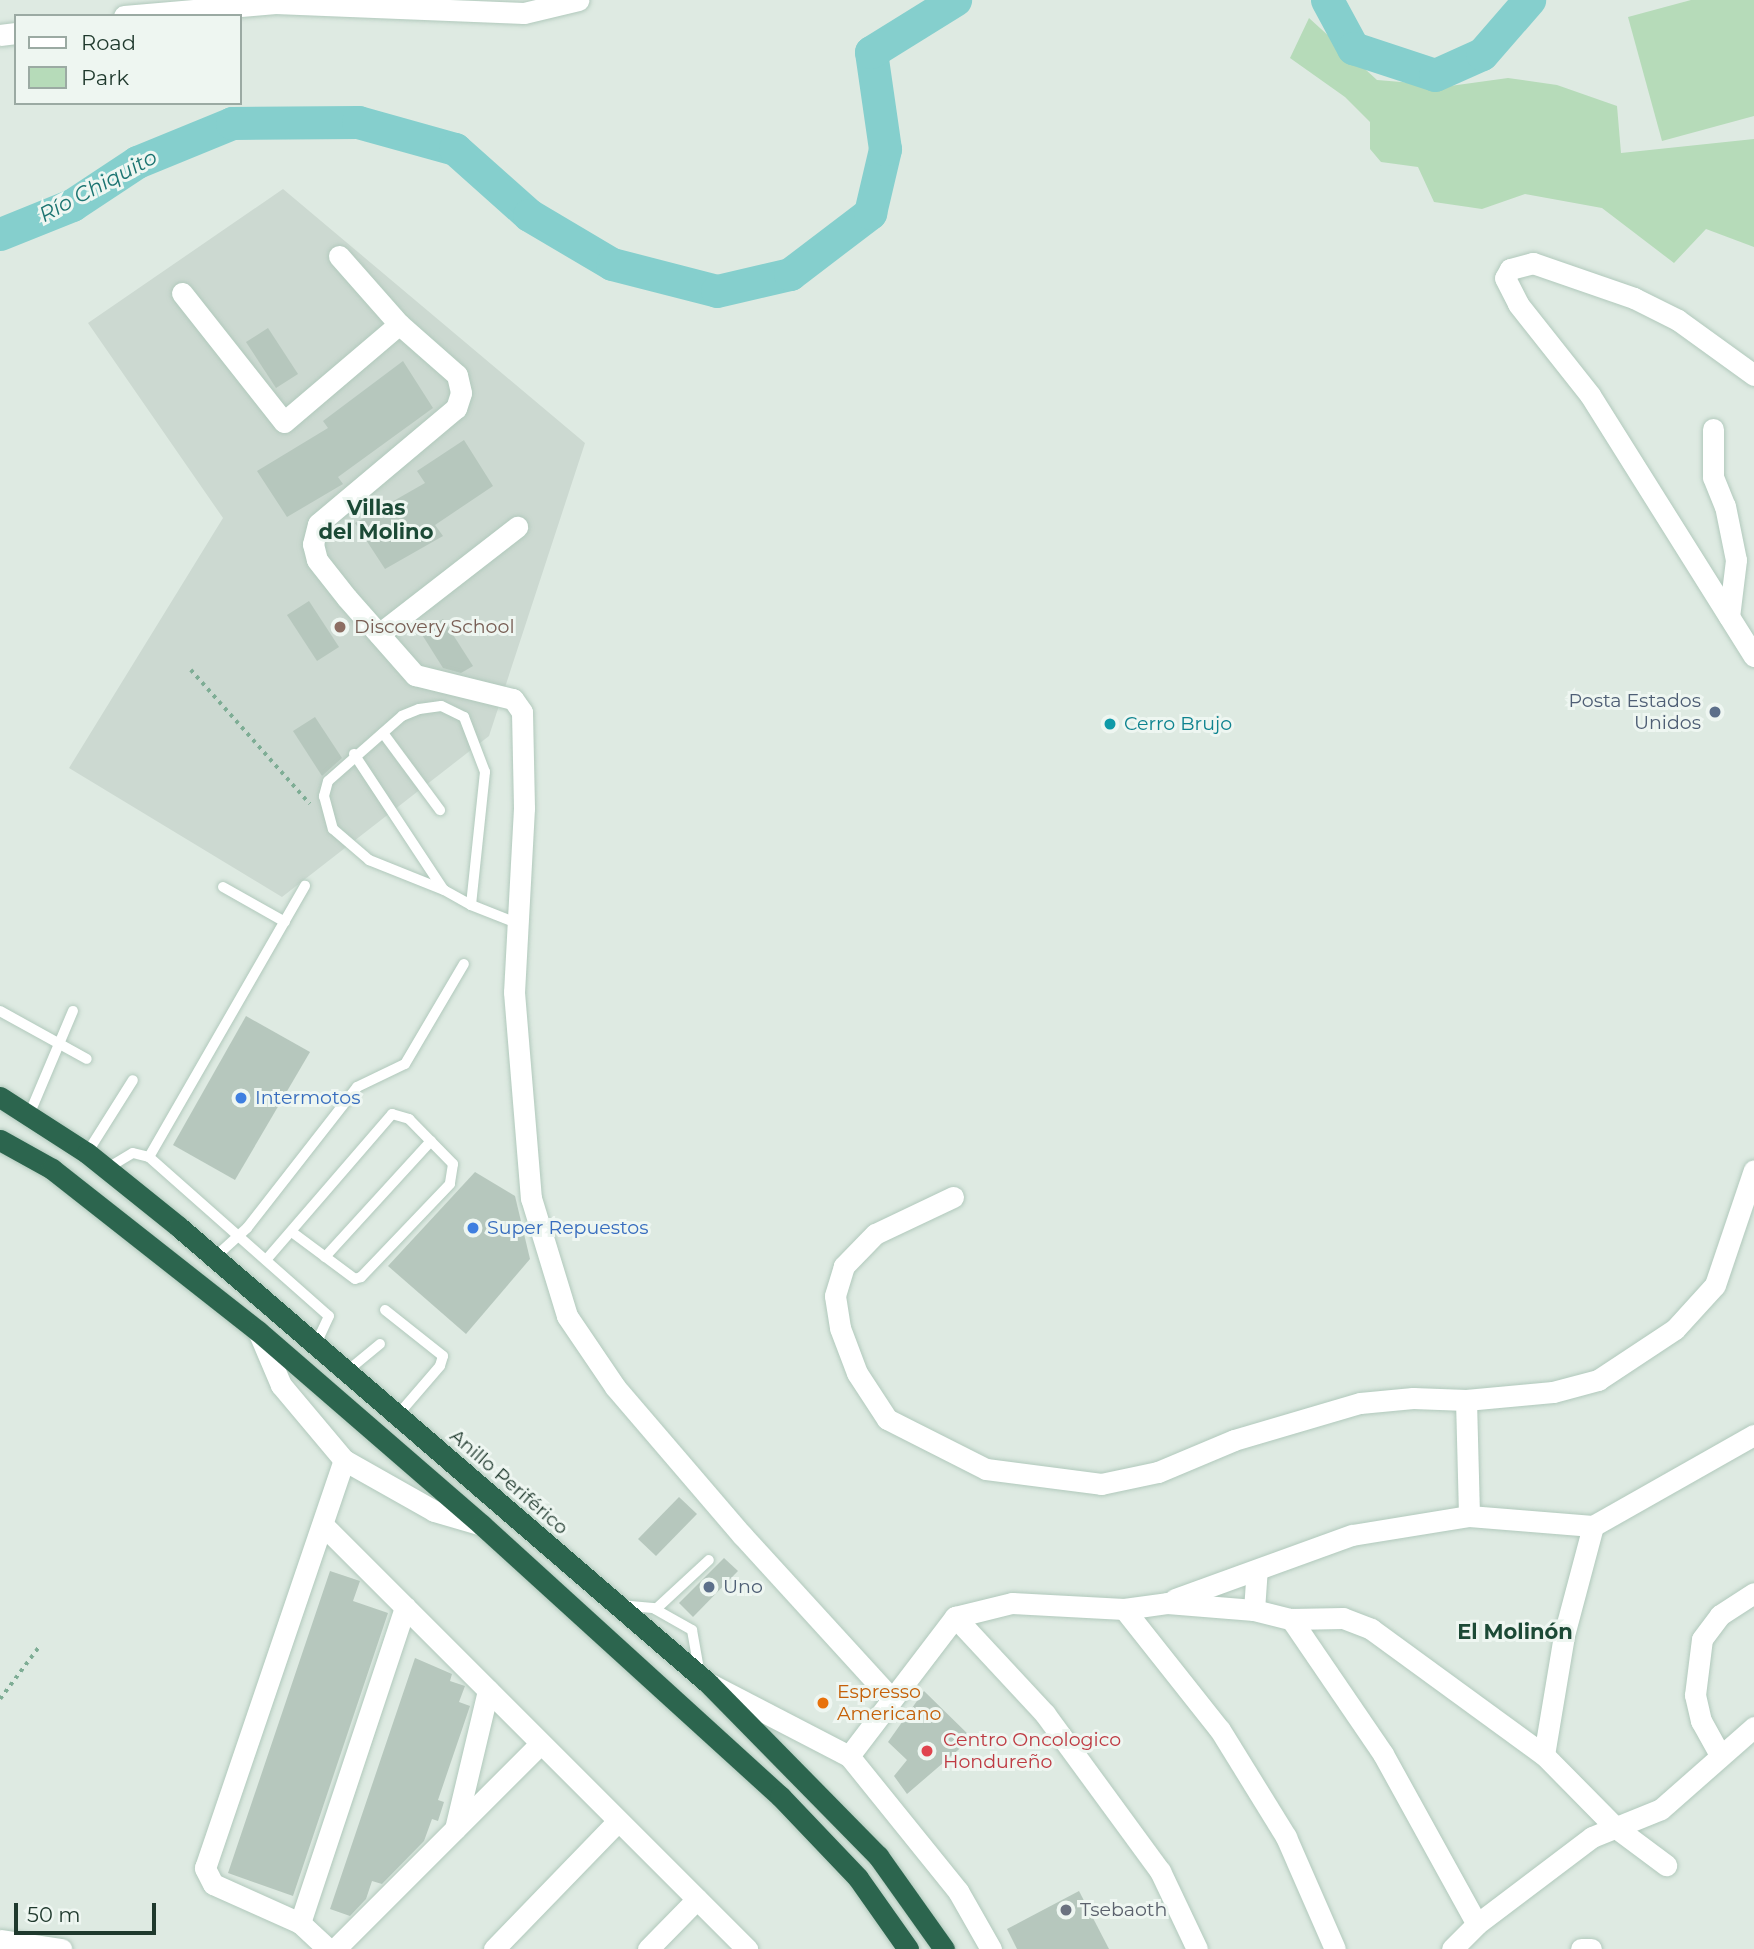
<!DOCTYPE html>
<html>
<head>
<meta charset="utf-8">
<style>
  body { margin:0 }
  #map { position:relative; width:1754px; height:1949px; overflow:hidden; background:#deeae2; font-family:Montserrat,sans-serif }
  div>[style] { position:absolute }
  [style*='--x'] { left:calc(var(--x)*1px); top:calc(var(--y)*1px); width:calc(var(--w)*1px); rotate:calc(var(--a)*1deg) }
  .built>* { inset:0; background:#ccd9d1 }
  .green>* { inset:0; background:#b6dbb9 }
  .river>* { height:33px; margin:-16.5px; padding:0 16.5px; transform-origin:16.5px; border-radius:16.5px; background:#85cfcd }
  .building>* { inset:0; background:#b6c7bd }
  .path>* { height:3.5px; margin-top:-1.75px; transform-origin:0; background:repeating-linear-gradient(90deg,#7ead95 0 3.5px,transparent 0 8.5px) }
  .roads { filter:drop-shadow(0 0 2px #b1c9bc) drop-shadow(0 0 2px #b1c9bc) }
  .lane>* { height:10px; margin:-5px; padding:0 5px; transform-origin:5px; border-radius:5px; background:#fff }
  .street>* { height:21px; margin:-10.5px; padding:0 10.5px; transform-origin:10.5px; border-radius:10.5px; background:#fff }
  .secondary>* { height:21px; margin:-10.5px; padding:0 10.5px; transform-origin:10.5px; border-radius:10.5px; background:#fff }
  .highway>* { height:21px; margin:-10.5px; padding:0 10.5px; transform-origin:10.5px; border-radius:10.5px; background:#2c654e }
  .dots>* { width:19px; height:19px; translate:-50% -50%; box-sizing:border-box; border:4px solid #eef6f1; border-radius:50% }
  span { translate:-50% -50%; white-space:nowrap; text-align:center; line-height:1.15; -webkit-text-stroke:6px #eef6f1; paint-order:stroke }
  .education-label { font-size:19px; color:#785e54 }
  .left { translate:0 -50%; text-align:left }
  .service-label { font-size:19px; color:#4e5e75 }
  .right { translate:-100% -50%; text-align:right }
  .culture-label { font-size:19px; color:#0d838f }
  .shop-label { font-size:19px; color:#366cbe }
  .street-label { font-size:19px; color:#1f392d }
  .food-label { font-size:19px; color:#c56008 }
  .health-label { font-size:19px; color:#be3a42 }
  .worship-label { font-size:19px; color:#5b616d }
  .water-label { font-size:21px; color:#1b7471; font-style:italic }
  .neighbourhood-label { font-size:21px; color:#1c4a36; font-weight:700 }
  .legend { position:absolute; left:14px; top:14px; width:228px; height:91px; box-sizing:border-box; background:#eef6f1; border:2px solid #9baaa3; margin:0; padding:9px 12px; list-style:none; font-size:21px; color:#1f392d }
  .legend li { display:flex; align-items:center; gap:14px; height:35px }
  .legend b { width:35px; border:2px solid #9baaa3 }
  .scale { position:absolute; left:14px; top:1903px; width:142px; height:32px; box-sizing:border-box; border:4px solid #1f392d; border-top:0; padding-left:9px; font-size:21px; line-height:24px; white-space:nowrap; color:#1f392d; -webkit-text-stroke:5px #eef6f1; paint-order:stroke }
</style>
</head>
<body>
<div id="map">
  <div class="built">
    <div style="clip-path:polygon(283px 189px,585px 443px,489px 736px,282px 897px,69px 768px,223px 518px,88px 323px)"></div>
  </div>
  <div class="green">
    <div style="clip-path:polygon(1691px 0,1754px 0,1754px 116px,1662px 141px,1628px 17px)"></div>
    <div style="clip-path:polygon(1309px 18px,1377px 80px,1450px 86px,1508px 78px,1557px 85px,1617px 106px,1621px 153px,1754px 139px,1754px 247px,1706px 229px,1674px 263px,1602px 208px,1525px 194px,1482px 209px,1434px 202px,1418px 167px,1381px 162px,1370px 149px,1370px 122px,1345px 97px,1290px 58px)"></div>
  </div>
  <div class="river">
    <div style="--x:1327;--y:0;--w:55;--a:61.6"></div>
    <div style="--x:1353;--y:48;--w:86;--a:18.2"></div>
    <div style="--x:1435;--y:75;--w:51;--a:-24.1"></div>
    <div style="--x:1482;--y:54;--w:72;--a:-49"></div>
    <div style="--x:0;--y:234;--w:78;--a:-21.9"></div>
    <div style="--x:72;--y:205;--w:78;--a:-33.5"></div>
    <div style="--x:137;--y:162;--w:103;--a:-22.3"></div>
    <div style="--x:232;--y:123;--w:126;--a:-0.5"></div>
    <div style="--x:358;--y:122;--w:101;--a:15.6"></div>
    <div style="--x:455;--y:149;--w:99;--a:41.7"></div>
    <div style="--x:529;--y:215;--w:96;--a:30.6"></div>
    <div style="--x:612;--y:264;--w:108;--a:14.4"></div>
    <div style="--x:717;--y:291;--w:75;--a:-13.1"></div>
    <div style="--x:790;--y:274;--w:101;--a:-37.3"></div>
    <div style="--x:870;--y:213;--w:66;--a:-76.8"></div>
    <div style="--x:885;--y:149;--w:98;--a:-98.2"></div>
    <div style="--x:871;--y:52;--w:99;--a:-31.8"></div>
  </div>
  <div class="building">
    <div style="clip-path:polygon(268px 328px,298px 374px,276px 388px,246px 342px)"></div>
    <div style="clip-path:polygon(403px 361px,433px 408px,338px 477px,343px 484px,287px 517px,257px 471px,328px 428px,323px 421px)"></div>
    <div style="clip-path:polygon(464px 440px,493px 486px,435px 525px,443px 536px,385px 569px,355px 523px,425px 483px,417px 471px)"></div>
    <div style="clip-path:polygon(309px 601px,339px 647px,317px 661px,287px 615px)"></div>
    <div style="clip-path:polygon(443px 619px,473px 666px,461px 673px,443px 668px,421px 633px)"></div>
    <div style="clip-path:polygon(315px 717px,342px 758px,322px 776px,293px 731px)"></div>
    <div style="clip-path:polygon(246px 1016px,310px 1052px,235px 1180px,173px 1145px)"></div>
    <div style="clip-path:polygon(475px 1172px,515px 1196px,530px 1259px,466px 1334px,388px 1266px)"></div>
    <div style="clip-path:polygon(679px 1497px,697px 1514px,656px 1556px,638px 1539px)"></div>
    <div style="clip-path:polygon(724px 1558px,738px 1571px,693px 1617px,679px 1603px)"></div>
    <div style="clip-path:polygon(330px 1571px,360px 1581px,353px 1601px,388px 1613px,293px 1896px,228px 1873px)"></div>
    <div style="clip-path:polygon(415px 1658px,452px 1674px,450px 1681px,465px 1686px,459px 1702px,470px 1706px,438px 1800px,444px 1802px,438px 1821px,432px 1819px,424px 1841px,382px 1884px,372px 1881px,366px 1899px,350px 1916px,330px 1909px)"></div>
    <div style="clip-path:polygon(924px 1691px,972px 1738px,907px 1794px,894px 1776px,907px 1760px,888px 1742px)"></div>
    <div style="clip-path:polygon(1079px 1891px,1109px 1949px,1017px 1949px,1007px 1929px)"></div>
  </div>
  <div class="path">
    <div style="--x:191;--y:670;--w:179;--a:48.4"></div>
    <div style="--x:0;--y:1699;--w:64;--a:-53.3"></div>
  </div>
  <div class="roads">
    <div class="lane">
      <div style="--x:383;--y:733;--w:96;--a:53.5"></div>
      <div style="--x:354;--y:754;--w:162;--a:56.6"></div>
      <div style="--x:223;--y:887;--w:71;--a:29.4"></div>
      <div style="--x:471;--y:905;--w:134;--a:-84"></div>
      <div style="--x:485;--y:772;--w:59;--a:-110.9"></div>
      <div style="--x:464;--y:717;--w:25;--a:-154"></div>
      <div style="--x:441;--y:706;--w:22;--a:172"></div>
      <div style="--x:419;--y:709;--w:18;--a:158"></div>
      <div style="--x:402;--y:716;--w:98;--a:138.7"></div>
      <div style="--x:328;--y:781;--w:16;--a:105"></div>
      <div style="--x:324;--y:796;--w:34;--a:75"></div>
      <div style="--x:333;--y:829;--w:48;--a:40.7"></div>
      <div style="--x:369;--y:860;--w:81;--a:21.8"></div>
      <div style="--x:444;--y:890;--w:31;--a:29"></div>
      <div style="--x:471;--y:905;--w:52;--a:21.6"></div>
      <div style="--x:0;--y:1011;--w:99;--a:28.9"></div>
      <div style="--x:29;--y:1115;--w:113;--a:-67.1"></div>
      <div style="--x:87;--y:1153;--w:86;--a:-57.8"></div>
      <div style="--x:149;--y:1157;--w:313;--a:-60.1"></div>
      <div style="--x:106;--y:1169;--w:31;--a:-31"></div>
      <div style="--x:133;--y:1153;--w:16;--a:14"></div>
      <div style="--x:149;--y:1157;--w:240;--a:41.5"></div>
      <div style="--x:329;--y:1316;--w:33;--a:115"></div>
      <div style="--x:325;--y:1257;--w:157;--a:-47.6"></div>
      <div style="--x:214;--y:1258;--w:45;--a:-42.3"></div>
      <div style="--x:247;--y:1228;--w:179;--a:-52"></div>
      <div style="--x:357;--y:1087;--w:53;--a:-25.6"></div>
      <div style="--x:405;--y:1064;--w:116;--a:-59.5"></div>
      <div style="--x:266;--y:1260;--w:193;--a:-49.2"></div>
      <div style="--x:392;--y:1114;--w:18;--a:16"></div>
      <div style="--x:409;--y:1119;--w:63;--a:45.6"></div>
      <div style="--x:453;--y:1164;--w:20;--a:99"></div>
      <div style="--x:450;--y:1184;--w:129;--a:133.7"></div>
      <div style="--x:361;--y:1277;--w:6;--a:162"></div>
      <div style="--x:355;--y:1279;--w:77;--a:-143.4"></div>
      <div style="--x:385;--y:1310;--w:74;--a:38.4"></div>
      <div style="--x:443;--y:1356;--w:10;--a:107"></div>
      <div style="--x:440;--y:1366;--w:66;--a:130.7"></div>
      <div style="--x:346;--y:1372;--w:44;--a:-39.5"></div>
      <div style="--x:619;--y:1605;--w:34;--a:5"></div>
      <div style="--x:653;--y:1608;--w:45;--a:29.4"></div>
      <div style="--x:692;--y:1630;--w:46;--a:79.9"></div>
      <div style="--x:656;--y:1609;--w:72;--a:-42.8"></div>
    </div>
    <div class="street">
      <div style="--x:339;--y:256;--w:91;--a:48.6"></div>
      <div style="--x:399;--y:324;--w:77;--a:41.3"></div>
      <div style="--x:457;--y:375;--w:18;--a:77"></div>
      <div style="--x:461;--y:393;--w:16;--a:108"></div>
      <div style="--x:456;--y:408;--w:180;--a:140"></div>
      <div style="--x:318;--y:524;--w:21;--a:104"></div>
      <div style="--x:313;--y:544;--w:16;--a:76"></div>
      <div style="--x:317;--y:560;--w:48;--a:51.7"></div>
      <div style="--x:347;--y:598;--w:103;--a:48.6"></div>
      <div style="--x:415;--y:675;--w:101;--a:13.8"></div>
      <div style="--x:513;--y:699;--w:16;--a:55"></div>
      <div style="--x:522;--y:712;--w:96;--a:88.8"></div>
      <div style="--x:524;--y:808;--w:184;--a:93.1"></div>
      <div style="--x:514;--y:992;--w:207;--a:85.3"></div>
      <div style="--x:531;--y:1198;--w:123;--a:73"></div>
      <div style="--x:567;--y:1316;--w:86;--a:55.9"></div>
      <div style="--x:615;--y:1387;--w:195;--a:49.4"></div>
      <div style="--x:742;--y:1535;--w:222;--a:47.6"></div>
      <div style="--x:182;--y:293;--w:164;--a:51.7"></div>
      <div style="--x:284;--y:422;--w:151;--a:-40.4"></div>
      <div style="--x:1754;--y:375;--w:94;--a:-144.1"></div>
      <div style="--x:1678;--y:320;--w:49;--a:-153.4"></div>
      <div style="--x:1634;--y:298;--w:107;--a:-160.9"></div>
      <div style="--x:1533;--y:263;--w:24;--a:165"></div>
      <div style="--x:1510;--y:269;--w:10;--a:119"></div>
      <div style="--x:1505;--y:278;--w:29;--a:63"></div>
      <div style="--x:1518;--y:304;--w:116;--a:51.6"></div>
      <div style="--x:1590;--y:395;--w:308;--a:57.9"></div>
      <div style="--x:1713;--y:429;--w:48;--a:90"></div>
      <div style="--x:1713;--y:477;--w:31;--a:68"></div>
      <div style="--x:1725;--y:506;--w:55;--a:78.5"></div>
      <div style="--x:1736;--y:560;--w:57;--a:97"></div>
      <div style="--x:379;--y:634;--w:175;--a:-37.8"></div>
      <div style="--x:953;--y:1197;--w:86;--a:154.6"></div>
      <div style="--x:875;--y:1234;--w:45;--a:134.1"></div>
      <div style="--x:844;--y:1266;--w:31;--a:107"></div>
      <div style="--x:835;--y:1296;--w:32;--a:81"></div>
      <div style="--x:840;--y:1328;--w:48;--a:69.3"></div>
      <div style="--x:857;--y:1373;--w:55;--a:56.9"></div>
      <div style="--x:887;--y:1419;--w:111;--a:26.8"></div>
      <div style="--x:986;--y:1469;--w:116;--a:7.4"></div>
      <div style="--x:1101;--y:1484;--w:58;--a:-11.9"></div>
      <div style="--x:1158;--y:1472;--w:82;--a:-22.8"></div>
      <div style="--x:1234;--y:1440;--w:131;--a:-16.4"></div>
      <div style="--x:1360;--y:1403;--w:53;--a:-5.4"></div>
      <div style="--x:1413;--y:1398;--w:53;--a:2.2"></div>
      <div style="--x:1466;--y:1400;--w:87;--a:-5.3"></div>
      <div style="--x:1553;--y:1392;--w:47;--a:-14.9"></div>
      <div style="--x:1598;--y:1380;--w:92;--a:-33.5"></div>
      <div style="--x:1675;--y:1329;--w:59;--a:-47.7"></div>
      <div style="--x:1715;--y:1285;--w:121;--a:-71.3"></div>
      <div style="--x:258;--y:1331;--w:59;--a:66.9"></div>
      <div style="--x:281;--y:1385;--w:98;--a:50"></div>
      <div style="--x:344;--y:1460;--w:103;--a:29.5"></div>
      <div style="--x:434;--y:1511;--w:50;--a:16.3"></div>
      <div style="--x:1466;--y:1400;--w:116;--a:88.5"></div>
      <div style="--x:323;--y:1525;--w:600;--a:45"></div>
      <div style="--x:1175;--y:1599;--w:188;--a:-19.9"></div>
      <div style="--x:1352;--y:1535;--w:119;--a:-9.2"></div>
      <div style="--x:1469;--y:1516;--w:124;--a:4.6"></div>
      <div style="--x:1593;--y:1526;--w:185;--a:-29.5"></div>
      <div style="--x:1124;--y:1609;--w:154;--a:51.6"></div>
      <div style="--x:1220;--y:1730;--w:126;--a:58.3"></div>
      <div style="--x:1286;--y:1837;--w:122;--a:66.4"></div>
      <div style="--x:1254;--y:1610;--w:39;--a:-86"></div>
      <div style="--x:955;--y:1617;--w:132;--a:47.1"></div>
      <div style="--x:1045;--y:1714;--w:195;--a:53.8"></div>
      <div style="--x:1160;--y:1871;--w:86;--a:64.6"></div>
      <div style="--x:1291;--y:1619;--w:163;--a:55.7"></div>
      <div style="--x:1383;--y:1754;--w:194;--a:61.1"></div>
      <div style="--x:710;--y:1684;--w:157;--a:27.4"></div>
      <div style="--x:849;--y:1756;--w:174;--a:51.1"></div>
      <div style="--x:958;--y:1891;--w:67;--a:60.4"></div>
      <div style="--x:1544;--y:1755;--w:122;--a:-80.5"></div>
      <div style="--x:1564;--y:1635;--w:113;--a:-75.1"></div>
      <div style="--x:1720;--y:1755;--w:39;--a:-119"></div>
      <div style="--x:1701;--y:1721;--w:27;--a:-103"></div>
      <div style="--x:1695;--y:1695;--w:56;--a:-82.9"></div>
      <div style="--x:1702;--y:1639;--w:30;--a:-53"></div>
      <div style="--x:1720;--y:1615;--w:40;--a:-32.9"></div>
      <div style="--x:849;--y:1756;--w:175;--a:-52.7"></div>
      <div style="--x:955;--y:1617;--w:59;--a:-13.8"></div>
      <div style="--x:1012;--y:1603;--w:112;--a:3.1"></div>
      <div style="--x:1124;--y:1609;--w:43;--a:-7.9"></div>
      <div style="--x:1167;--y:1603;--w:87;--a:4.6"></div>
      <div style="--x:1254;--y:1610;--w:38;--a:14"></div>
      <div style="--x:1291;--y:1619;--w:52;--a:-1.1"></div>
      <div style="--x:1343;--y:1618;--w:30;--a:21"></div>
      <div style="--x:1371;--y:1629;--w:214;--a:36.1"></div>
      <div style="--x:1544;--y:1755;--w:101;--a:45.4"></div>
      <div style="--x:1615;--y:1827;--w:64;--a:36.7"></div>
      <div style="--x:455;--y:1829;--w:143;--a:-76.6"></div>
      <div style="--x:300;--y:1923;--w:333;--a:-71.6"></div>
      <div style="--x:0;--y:1940;--w:62;--a:8.4"></div>
      <div style="--x:328;--y:1949;--w:38;--a:-137"></div>
      <div style="--x:300;--y:1923;--w:95;--a:-155.9"></div>
      <div style="--x:213;--y:1884;--w:18;--a:-117"></div>
      <div style="--x:205;--y:1868;--w:431;--a:-71.2"></div>
      <div style="--x:335;--y:1949;--w:291;--a:-45"></div>
      <div style="--x:494;--y:1949;--w:178;--a:-45.9"></div>
      <div style="--x:648;--y:1949;--w:70;--a:-45.6"></div>
      <div style="--x:1452;--y:1949;--w:35;--a:-45"></div>
      <div style="--x:1477;--y:1924;--w:144;--a:-37.1"></div>
      <div style="--x:1592;--y:1837;--w:74;--a:-22.1"></div>
      <div style="--x:1661;--y:1809;--w:124;--a:-41.4"></div>
      <div style="--x:1581;--y:1949;--w:10;--a:0"></div>
    </div>
    <div class="secondary">
      <div style="--x:124;--y:16;--w:152;--a:-4.9"></div>
      <div style="--x:275;--y:3;--w:249;--a:2.3"></div>
      <div style="--x:524;--y:13;--w:56;--a:-13.5"></div>
      <div style="--x:0;--y:35;--w:16;--a:-7"></div>
    </div>
    <div class="highway">
      <div style="--x:0;--y:1097;--w:103;--a:32.8"></div>
      <div style="--x:87;--y:1153;--w:118;--a:38.8"></div>
      <div style="--x:179;--y:1227;--w:698;--a:40.76"></div>
      <div style="--x:708;--y:1683;--w:243;--a:45.5"></div>
      <div style="--x:878;--y:1856;--w:114;--a:54.6"></div>
      <div style="--x:0;--y:1140;--w:60;--a:29.1"></div>
      <div style="--x:52;--y:1169;--w:262;--a:38.2"></div>
      <div style="--x:258;--y:1331;--w:296;--a:40.9"></div>
      <div style="--x:482;--y:1525;--w:403;--a:42.3"></div>
      <div style="--x:780;--y:1796;--w:113;--a:46.4"></div>
      <div style="--x:858;--y:1878;--w:87;--a:54.8"></div>
    </div>
  </div>
  <div class="dots">
    <div style="left:340px;top:627px;background:#8d6e63"></div>
    <div style="left:1715px;top:712px;background:#5c6f8a"></div>
    <div style="left:1110px;top:724px;background:#0f9aa8"></div>
    <div style="left:241px;top:1098px;background:#3f7fe0"></div>
    <div style="left:473px;top:1228px;background:#3f7fe0"></div>
    <div style="left:709px;top:1587px;background:#5c6f8a"></div>
    <div style="left:823px;top:1703px;background:#e8710a"></div>
    <div style="left:927px;top:1751px;background:#e0444e"></div>
    <div style="left:1066px;top:1910px;background:#6b7280"></div>
  </div>
  <div class="education-label">
    <span class="left" style="left:354px;top:627px">Discovery School</span>
  </div>
  <div class="service-label">
    <span class="right" style="left:1701px;top:712px">Posta Estados<br>Unidos</span>
    <span class="left" style="left:723px;top:1587px">Uno</span>
  </div>
  <div class="culture-label">
    <span class="left" style="left:1124px;top:724px">Cerro Brujo</span>
  </div>
  <div class="shop-label">
    <span class="left" style="left:255px;top:1098px">Intermotos</span>
    <span class="left" style="left:487px;top:1228px">Super Repuestos</span>
  </div>
  <div class="street-label">
    <span style="left:509px;top:1482px;rotate:41deg">Anillo Periférico</span>
  </div>
  <div class="food-label">
    <span class="left" style="left:837px;top:1703px">Espresso<br>Americano</span>
  </div>
  <div class="health-label">
    <span class="left" style="left:943px;top:1751px">Centro Oncologico<br>Hondureño</span>
  </div>
  <div class="worship-label">
    <span class="left" style="left:1080px;top:1910px">Tsebaoth</span>
  </div>
  <div class="water-label">
    <span style="left:98px;top:186px;rotate:-28deg">Río Chiquito</span>
  </div>
  <div class="neighbourhood-label">
    <span style="left:376px;top:520px">Villas<br>del Molino</span>
    <span style="left:1515px;top:1632px">El Molinón</span>
  </div>
  <ul class="legend">
  <li><b style="height:9px;background:#fff"></b>Road</li>
  <li><b style="height:19px;background:#b6dbb9"></b>Park</li>
  </ul>
  <div class="scale">50 m</div>
</div>
</body>
</html>
